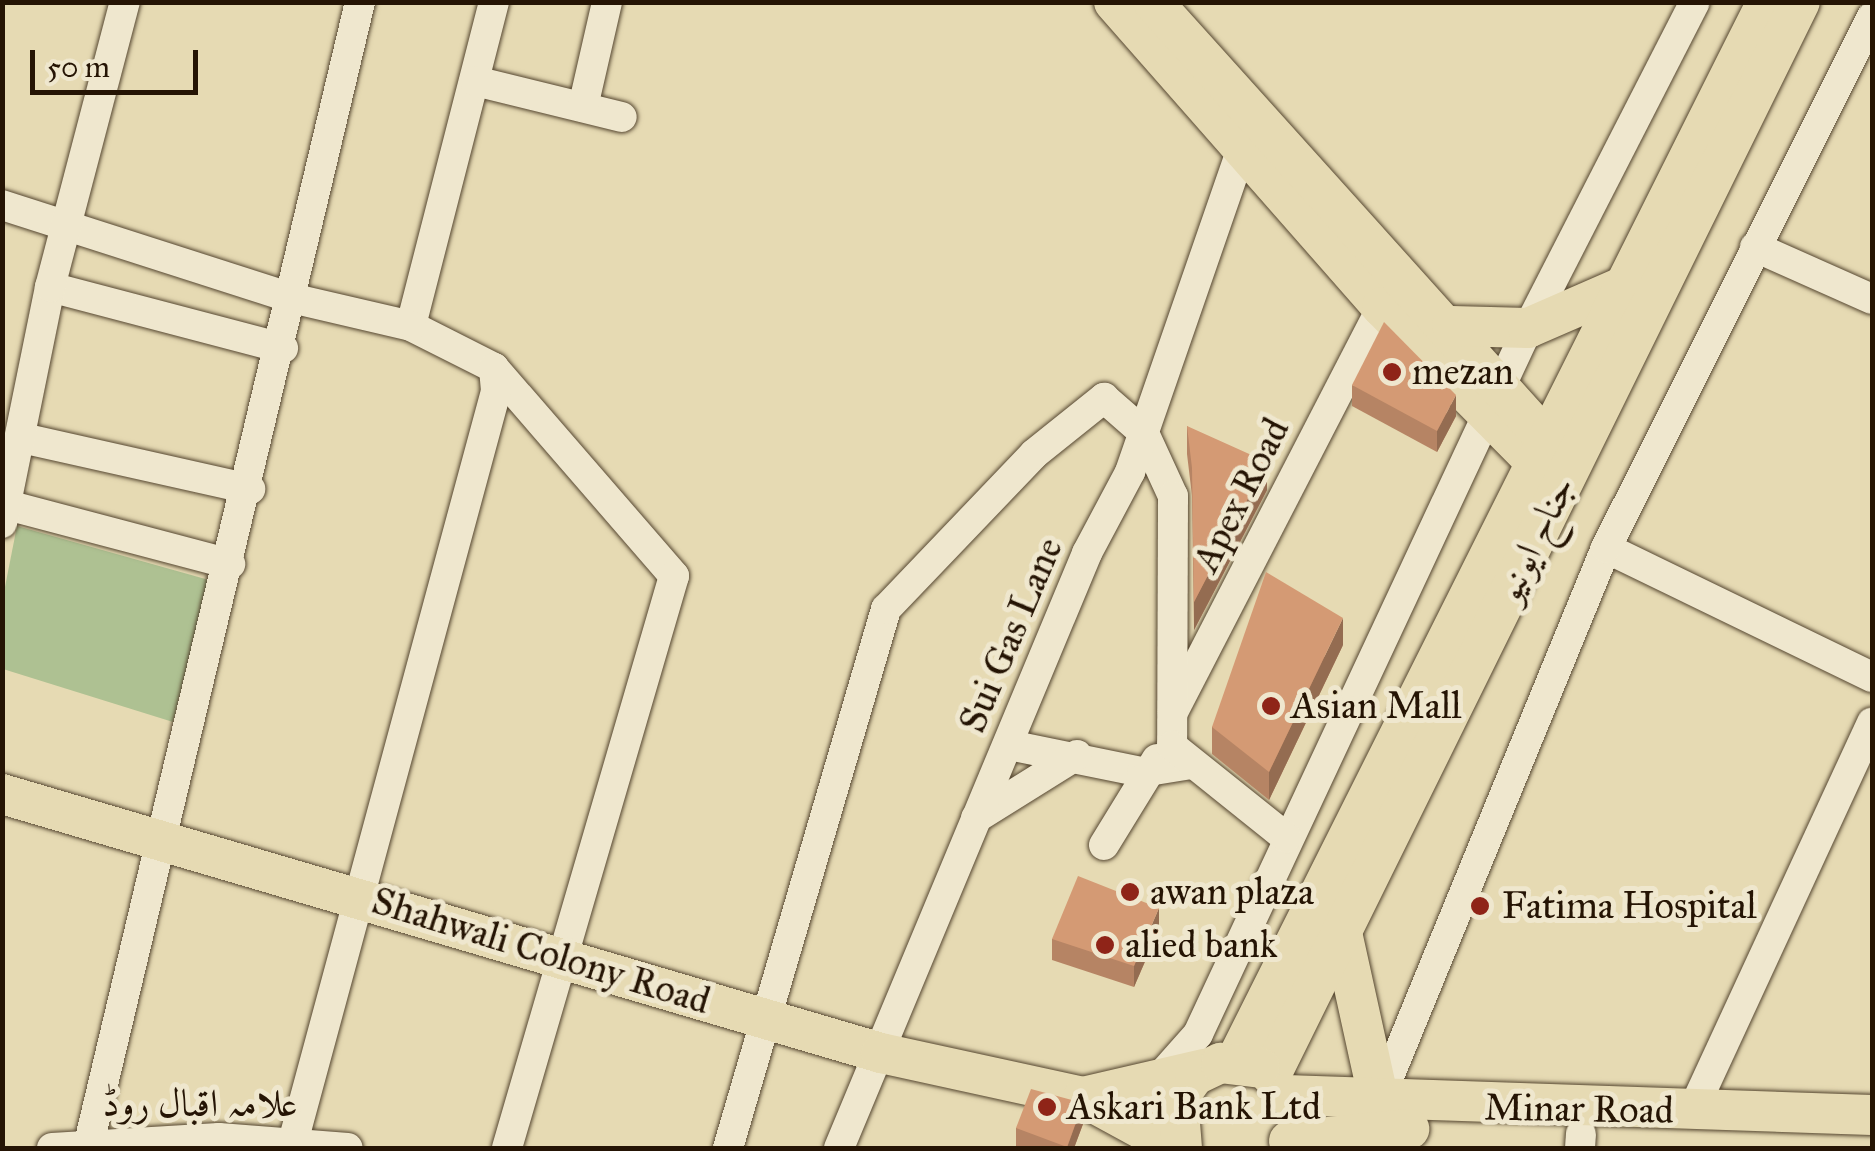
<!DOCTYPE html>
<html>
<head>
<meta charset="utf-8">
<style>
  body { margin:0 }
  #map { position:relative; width:1875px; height:1151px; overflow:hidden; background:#e6dab3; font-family:"IM FELL Great Primer",Amiri,serif }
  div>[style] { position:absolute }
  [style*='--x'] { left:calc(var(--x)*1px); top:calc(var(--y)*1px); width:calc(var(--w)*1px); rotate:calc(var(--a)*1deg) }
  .green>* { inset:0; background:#aec192 }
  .roads { filter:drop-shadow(0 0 2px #554630) drop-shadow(0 0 2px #554630) }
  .minor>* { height:30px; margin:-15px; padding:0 15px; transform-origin:15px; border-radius:15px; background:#efe7ce }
  .major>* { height:40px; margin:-20px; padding:0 20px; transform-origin:20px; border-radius:20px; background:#e6dab3 }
  .wall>* { inset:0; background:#b68464 }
  .shaded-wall>* { inset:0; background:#946c51 }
  .building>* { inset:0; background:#d49a74 }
  .dots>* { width:28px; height:28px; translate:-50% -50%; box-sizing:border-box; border:5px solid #efe7ce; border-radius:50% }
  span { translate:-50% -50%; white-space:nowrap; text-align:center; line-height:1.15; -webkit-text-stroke:10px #efe7ce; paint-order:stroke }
  .poi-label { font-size:38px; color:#251404 }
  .left { translate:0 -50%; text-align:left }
  .street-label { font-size:38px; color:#251404 }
  .frame { position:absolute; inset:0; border:5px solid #251404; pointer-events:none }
  .scale { position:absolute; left:30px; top:50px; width:168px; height:45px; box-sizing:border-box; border:5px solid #251404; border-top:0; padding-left:12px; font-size:30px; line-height:35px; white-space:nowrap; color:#251404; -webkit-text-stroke:8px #efe7ce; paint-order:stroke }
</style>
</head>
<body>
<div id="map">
  <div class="green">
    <div style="clip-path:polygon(17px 526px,209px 580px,173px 722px,3px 669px,3px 597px)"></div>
  </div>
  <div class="roads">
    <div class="minor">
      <div style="--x:494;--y:2;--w:334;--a:104.4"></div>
      <div style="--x:411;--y:326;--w:93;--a:26.8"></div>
      <div style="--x:494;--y:368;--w:275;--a:49.1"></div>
      <div style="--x:674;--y:576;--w:596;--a:106.28"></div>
      <div style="--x:475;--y:81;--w:151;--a:13.8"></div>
      <div style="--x:583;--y:107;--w:108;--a:-77.1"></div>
      <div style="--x:2;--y:205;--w:304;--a:17.8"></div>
      <div style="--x:291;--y:298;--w:123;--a:13.1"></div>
      <div style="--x:1755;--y:247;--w:128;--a:24"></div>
      <div style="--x:50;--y:287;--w:241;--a:14.7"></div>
      <div style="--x:22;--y:438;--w:234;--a:12.6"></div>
      <div style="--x:7;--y:505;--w:231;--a:14.8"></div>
      <div style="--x:2;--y:523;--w:241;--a:-78.5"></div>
      <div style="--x:50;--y:287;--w:295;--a:-75.3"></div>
      <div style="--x:1606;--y:548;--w:296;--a:25.9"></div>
      <div style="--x:1173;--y:712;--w:456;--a:-62.7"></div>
      <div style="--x:1009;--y:745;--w:136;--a:11.5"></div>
      <div style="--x:1142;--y:772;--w:50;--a:-9.3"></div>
      <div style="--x:976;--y:818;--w:119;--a:-32"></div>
      <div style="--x:1104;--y:845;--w:101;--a:-58.4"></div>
      <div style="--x:1381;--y:1096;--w:592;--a:-67.68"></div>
      <div style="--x:1606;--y:548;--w:594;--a:-63.39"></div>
      <div style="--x:1692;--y:1112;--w:429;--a:-65.2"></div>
      <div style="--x:293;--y:1142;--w:778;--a:-74.87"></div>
      <div style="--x:496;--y:391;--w:23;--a:-95"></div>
      <div style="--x:89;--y:1143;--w:1173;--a:-76.64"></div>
      <div style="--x:1146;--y:1146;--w:60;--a:-84.3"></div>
      <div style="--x:1152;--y:1086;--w:69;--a:-48.5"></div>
      <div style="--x:1198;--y:1034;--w:779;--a:-64.95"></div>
      <div style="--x:1528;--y:328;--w:366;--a:-62.9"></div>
      <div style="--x:52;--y:1148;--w:167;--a:-3.4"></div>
      <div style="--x:219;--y:1138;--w:129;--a:4.4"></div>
      <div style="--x:728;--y:1148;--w:562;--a:-73.66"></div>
      <div style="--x:886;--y:609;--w:214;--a:-46.3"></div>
      <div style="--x:1034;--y:454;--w:90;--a:-38.7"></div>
      <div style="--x:1104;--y:398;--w:53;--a:41.2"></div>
      <div style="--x:1144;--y:433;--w:69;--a:65.3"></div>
      <div style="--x:1173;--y:496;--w:250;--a:90.2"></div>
      <div style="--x:1172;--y:746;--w:147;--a:38.7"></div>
      <div style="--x:839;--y:1148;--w:645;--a:-67.37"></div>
      <div style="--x:1087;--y:553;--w:92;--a:-62"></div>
      <div style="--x:1130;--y:472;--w:343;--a:-70.9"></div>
      <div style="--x:1580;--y:1148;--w:14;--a:-86"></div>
    </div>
    <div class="major">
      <div style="--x:1114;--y:2;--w:406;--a:48.7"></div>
      <div style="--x:1382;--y:307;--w:245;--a:45.3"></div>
      <div style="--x:1153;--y:2;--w:586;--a:48.04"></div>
      <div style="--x:1452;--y:326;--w:76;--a:1.5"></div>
      <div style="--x:1528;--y:328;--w:108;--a:-23.5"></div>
      <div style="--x:2;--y:794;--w:916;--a:16.42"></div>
      <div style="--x:881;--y:1053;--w:207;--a:12.3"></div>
      <div style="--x:1083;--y:1097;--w:107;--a:28.5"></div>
      <div style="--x:1341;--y:928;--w:181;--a:77.6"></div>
      <div style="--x:1236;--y:1061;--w:1185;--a:-63.37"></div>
      <div style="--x:1271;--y:1075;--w:1196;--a:-63.76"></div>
      <div style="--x:1286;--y:1095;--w:586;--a:1.95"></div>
      <div style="--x:1083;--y:1097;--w:123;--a:-13.1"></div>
      <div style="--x:1289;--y:1141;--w:121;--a:-5.7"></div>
      <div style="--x:1182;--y:1148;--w:50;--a:-94.6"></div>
      <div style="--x:1178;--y:1098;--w:29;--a:-54"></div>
      <div style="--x:1195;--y:1075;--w:29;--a:-25"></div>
      <div style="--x:1221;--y:1063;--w:39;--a:7"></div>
    </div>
  </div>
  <div class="wall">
    <div style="clip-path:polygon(1352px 385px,1456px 416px,1437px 452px,1352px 406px)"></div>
    <div style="clip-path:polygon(1187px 426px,1267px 490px,1194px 630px,1192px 496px,1187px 454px)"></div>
    <div style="clip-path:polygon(1343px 645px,1269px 800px,1212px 754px,1212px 727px)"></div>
    <div style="clip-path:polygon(1159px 929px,1134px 987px,1052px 960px,1052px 939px)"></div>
    <div style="clip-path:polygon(1083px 1124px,1074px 1148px,1016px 1148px,1016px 1128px)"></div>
  </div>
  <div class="shaded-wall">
    <div style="clip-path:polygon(1456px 395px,1456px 416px,1437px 452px,1437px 431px)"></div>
    <div style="clip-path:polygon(1267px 462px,1267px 490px,1194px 630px,1194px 602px)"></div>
    <div style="clip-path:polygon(1343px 618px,1343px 645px,1269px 800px,1269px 772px)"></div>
    <div style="clip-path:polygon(1159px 908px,1159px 929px,1134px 987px,1134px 966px)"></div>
    <div style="clip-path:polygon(1083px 1103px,1083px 1124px,1074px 1148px,1067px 1148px)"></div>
  </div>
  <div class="building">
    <div style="clip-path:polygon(1384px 322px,1456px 395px,1437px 431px,1352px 385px)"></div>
    <div style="clip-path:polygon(1187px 426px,1267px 462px,1194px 602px,1192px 468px)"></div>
    <div style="clip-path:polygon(1266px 572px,1343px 618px,1269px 772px,1212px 727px)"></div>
    <div style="clip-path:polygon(1078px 876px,1159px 908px,1134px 966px,1052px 939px)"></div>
    <div style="clip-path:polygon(1031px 1089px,1083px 1103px,1067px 1147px,1016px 1128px)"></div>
  </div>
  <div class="dots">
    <div style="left:1392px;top:372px;background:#8f2418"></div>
    <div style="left:1271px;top:706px;background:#8f2418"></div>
    <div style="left:1130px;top:892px;background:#8f2418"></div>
    <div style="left:1480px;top:906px;background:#8f2418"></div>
    <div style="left:1105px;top:945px;background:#8f2418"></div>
    <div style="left:1047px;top:1107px;background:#8f2418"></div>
  </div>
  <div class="poi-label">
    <span class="left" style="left:1412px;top:372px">mezan</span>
    <span class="left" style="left:1291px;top:706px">Asian Mall</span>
    <span class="left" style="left:1150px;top:892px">awan plaza</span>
    <span class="left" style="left:1502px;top:906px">Fatima Hospital</span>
    <span class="left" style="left:1125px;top:945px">alied bank</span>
    <span class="left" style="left:1067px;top:1107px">Askari Bank Ltd</span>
  </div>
  <div class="street-label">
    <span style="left:1241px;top:495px;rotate:-63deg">Apex Road</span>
    <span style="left:1535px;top:539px;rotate:-64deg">جناح ایونیو</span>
    <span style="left:1011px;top:635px;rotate:-67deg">Sui Gas Lane</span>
    <span style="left:541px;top:951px;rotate:17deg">Shahwali Colony Road</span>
    <span style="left:200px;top:1104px">علامہ اقبال روڈ</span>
    <span style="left:1579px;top:1109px;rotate:1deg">Minar Road</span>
  </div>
  <div class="frame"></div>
  <div class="scale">50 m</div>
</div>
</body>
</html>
